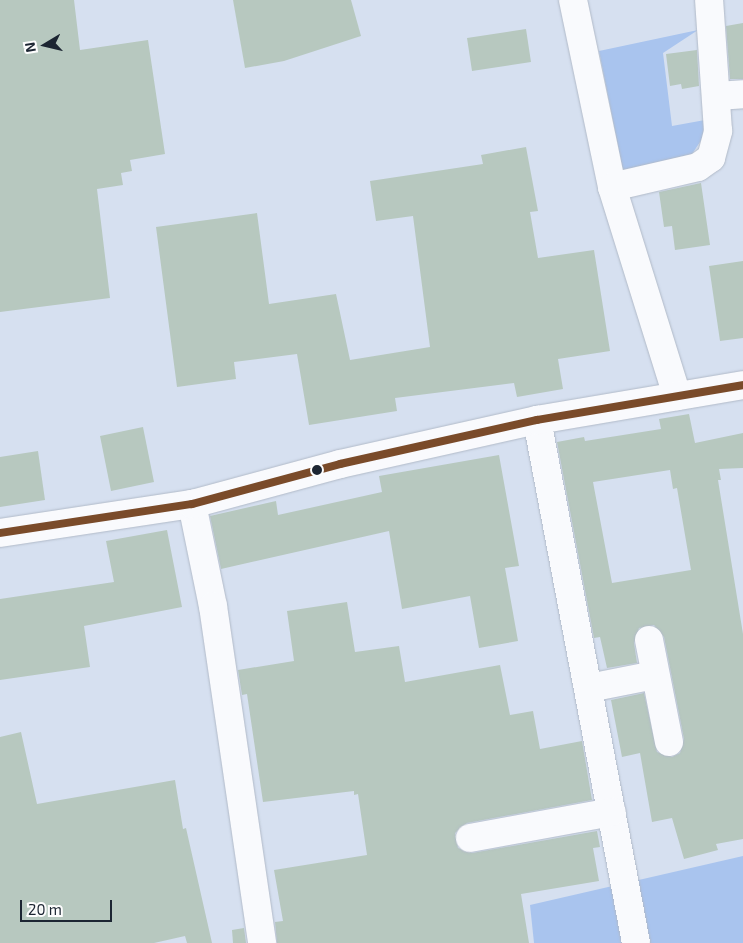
<!DOCTYPE html>
<html>
<head>
<meta charset="utf-8">
<style>
  body { margin:0 }
  #map { position:relative; width:743px; height:943px; overflow:hidden; background:#d6e0f0; font-family:"Exo 2",sans-serif }
  div>[style] { position:absolute }
  [style*='--x'] { left:calc(var(--x)*1px); top:calc(var(--y)*1px); width:calc(var(--w)*1px); rotate:calc(var(--a)*1deg) }
  .green>* { inset:0; background:#a9c4ee }
  .building>* { inset:0; background:#b7c8bf }
  .roads { filter:drop-shadow(0 0 1px #b1bac8) drop-shadow(0 0 1px #b1bac8) }
  .minor>* { height:28px; margin:-14px; padding:0 14px; transform-origin:14px; border-radius:14px; background:#f9fafd }
  .bus-1>* { height:8px; margin:-4px; padding:0 4px; transform-origin:4px; border-radius:4px; background:#7a4b2a }
  .dots>* { width:14px; height:14px; translate:-50% -50%; box-sizing:border-box; border:2px solid #fdfdfd; border-radius:50% }
  span { translate:-50% -50%; white-space:nowrap; text-align:center; line-height:1.15; -webkit-text-stroke:5px #fdfdfd; paint-order:stroke }
  .north { position:absolute; left:20px; top:20px; width:50px; height:50px; -webkit-text-stroke:4px #fdfdfd; paint-order:stroke; rotate:261deg; font-size:14px; font-weight:700; line-height:20px; text-align:center; color:#1c2532 }
  .north::after { content:''; display:block; margin:auto; width:18px; height:22px; background:#1c2532; clip-path:polygon(50% 0,100% 100%,50% 72%,0 100%) }
  .scale { position:absolute; left:20px; top:900px; width:92px; height:22px; box-sizing:border-box; border:2px solid #1c2532; border-top:0; padding-left:6px; font-size:15px; line-height:18px; white-space:nowrap; color:#1c2532; -webkit-text-stroke:4px #fdfdfd; paint-order:stroke }
</style>
</head>
<body>
<div id="map">
  <div class="green">
    <div style="clip-path:polygon(698px 30px,663px 53px,672px 126px,705px 120px,702px 139px,692px 154px,623px 171px,599px 51px)"></div>
    <div style="clip-path:polygon(743px 856px,743px 943px,534px 943px,530px 905px)"></div>
  </div>
  <div class="building">
    <div style="clip-path:polygon(0 0,74px 0,80px 50px,148px 40px,165px 154px,130px 160px,132px 171px,121px 173px,123px 185px,97px 189px,110px 298px,0 312px)"></div>
    <div style="clip-path:polygon(233px 0,351px 0,361px 36px,284px 61px,245px 68px)"></div>
    <div style="clip-path:polygon(743px 23px,743px 79px,730px 79px,726px 26px)"></div>
    <div style="clip-path:polygon(526px 29px,531px 62px,472px 71px,467px 38px)"></div>
    <div style="clip-path:polygon(697px 50px,699px 86px,682px 89px,681px 84px,670px 86px,666px 54px)"></div>
    <div style="clip-path:polygon(526px 147px,538px 211px,530px 212px,538px 258px,594px 250px,610px 351px,558px 359px,563px 389px,517px 397px,514px 383px,395px 398px,397px 411px,309px 425px,297px 354px,234px 362px,236px 379px,177px 387px,156px 227px,257px 213px,269px 304px,336px 294px,350px 360px,430px 347px,413px 216px,376px 221px,370px 181px,483px 164px,481px 155px)"></div>
    <div style="clip-path:polygon(701px 183px,710px 245px,675px 250px,672px 226px,664px 227px,659px 192px)"></div>
    <div style="clip-path:polygon(743px 261px,743px 338px,720px 341px,709px 266px)"></div>
    <div style="clip-path:polygon(evenodd,689px 414px,695px 443px,743px 433px,743px 468px,719px 469px,721px 480px,718px 480px,743px 634px,743px 839px,716px 844px,718px 850px,684px 859px,672px 818px,652px 822px,640px 753px,622px 757px,611px 700px,644px 693px,657px 752px,672px 757px,680px 753px,684px 739px,664px 637px,654px 625px,639px 628px,634px 643px,637px 663px,607px 668px,600px 637px,594px 638px,557px 442px,584px 437px,585px 441px,661px 429px,659px 419px,689px 414px,670px 470px,673px 489px,677px 488px,691px 570px,612px 583px,593px 482px,670px 470px)"></div>
    <div style="clip-path:polygon(143px 427px,154px 482px,111px 491px,100px 436px)"></div>
    <div style="clip-path:polygon(38px 451px,45px 500px,0 507px,0 457px)"></div>
    <div style="clip-path:polygon(499px 455px,519px 566px,505px 568px,518px 641px,479px 648px,470px 596px,402px 609px,389px 531px,221px 569px,210px 516px,276px 501px,278px 515px,382px 492px,379px 476px)"></div>
    <div style="clip-path:polygon(167px 530px,182px 607px,84px 626px,90px 667px,0 680px,0 599px,114px 582px,106px 541px)"></div>
    <div style="clip-path:polygon(347px 602px,355px 652px,399px 646px,405px 682px,500px 665px,510px 715px,533px 711px,540px 749px,582px 741px,592px 800px,467px 823px,455px 833px,458px 848px,472px 853px,597px 831px,600px 847px,593px 848px,599px 881px,521px 894px,529px 943px,277px 943px,275px 922px,283px 921px,274px 870px,367px 855px,358px 794px,354px 795px,354px 791px,263px 802px,247px 694px,242px 695px,238px 670px,294px 661px,287px 611px)"></div>
    <div style="clip-path:polygon(21px 732px,37px 804px,175px 780px,183px 829px,186px 828px,212px 943px,187px 943px,185px 936px,154px 943px,0 943px,0 737px)"></div>
    <div style="clip-path:polygon(244px 928px,246px 943px,233px 943px,232px 930px)"></div>
  </div>
  <div class="roads">
    <div class="minor">
      <div style="--x:573;--y:0;--w:191;--a:78.2"></div>
      <div style="--x:612;--y:187;--w:219;--a:72.7"></div>
      <div style="--x:717;--y:96;--w:26;--a:-4"></div>
      <div style="--x:612;--y:187;--w:88;--a:-13.1"></div>
      <div style="--x:698;--y:167;--w:16;--a:-35"></div>
      <div style="--x:711;--y:158;--w:28;--a:-75"></div>
      <div style="--x:718;--y:131;--w:131;--a:-93.9"></div>
      <div style="--x:537;--y:420;--w:532;--a:79.28"></div>
      <div style="--x:192;--y:504;--w:104;--a:78.4"></div>
      <div style="--x:213;--y:606;--w:341;--a:81.7"></div>
      <div style="--x:0;--y:533;--w:194;--a:-8.6"></div>
      <div style="--x:192;--y:504;--w:153;--a:-15.1"></div>
      <div style="--x:340;--y:464;--w:202;--a:-12.6"></div>
      <div style="--x:537;--y:420;--w:209;--a:-9.6"></div>
      <div style="--x:649;--y:640;--w:104;--a:78.9"></div>
      <div style="--x:589;--y:688;--w:67;--a:-11.1"></div>
      <div style="--x:470;--y:838;--w:144;--a:-10.4"></div>
    </div>
  </div>
  <div class="bus-1">
    <div style="--x:0;--y:533;--w:194;--a:-8.6"></div>
    <div style="--x:192;--y:504;--w:153;--a:-15.1"></div>
    <div style="--x:340;--y:464;--w:202;--a:-12.6"></div>
    <div style="--x:537;--y:420;--w:209;--a:-9.6"></div>
  </div>
  <div class="dots">
    <div style="left:317px;top:470px;background:#1c2532"></div>
  </div>
  <div class="north">N</div>
  <div class="scale">20 m</div>
</div>
</body>
</html>
